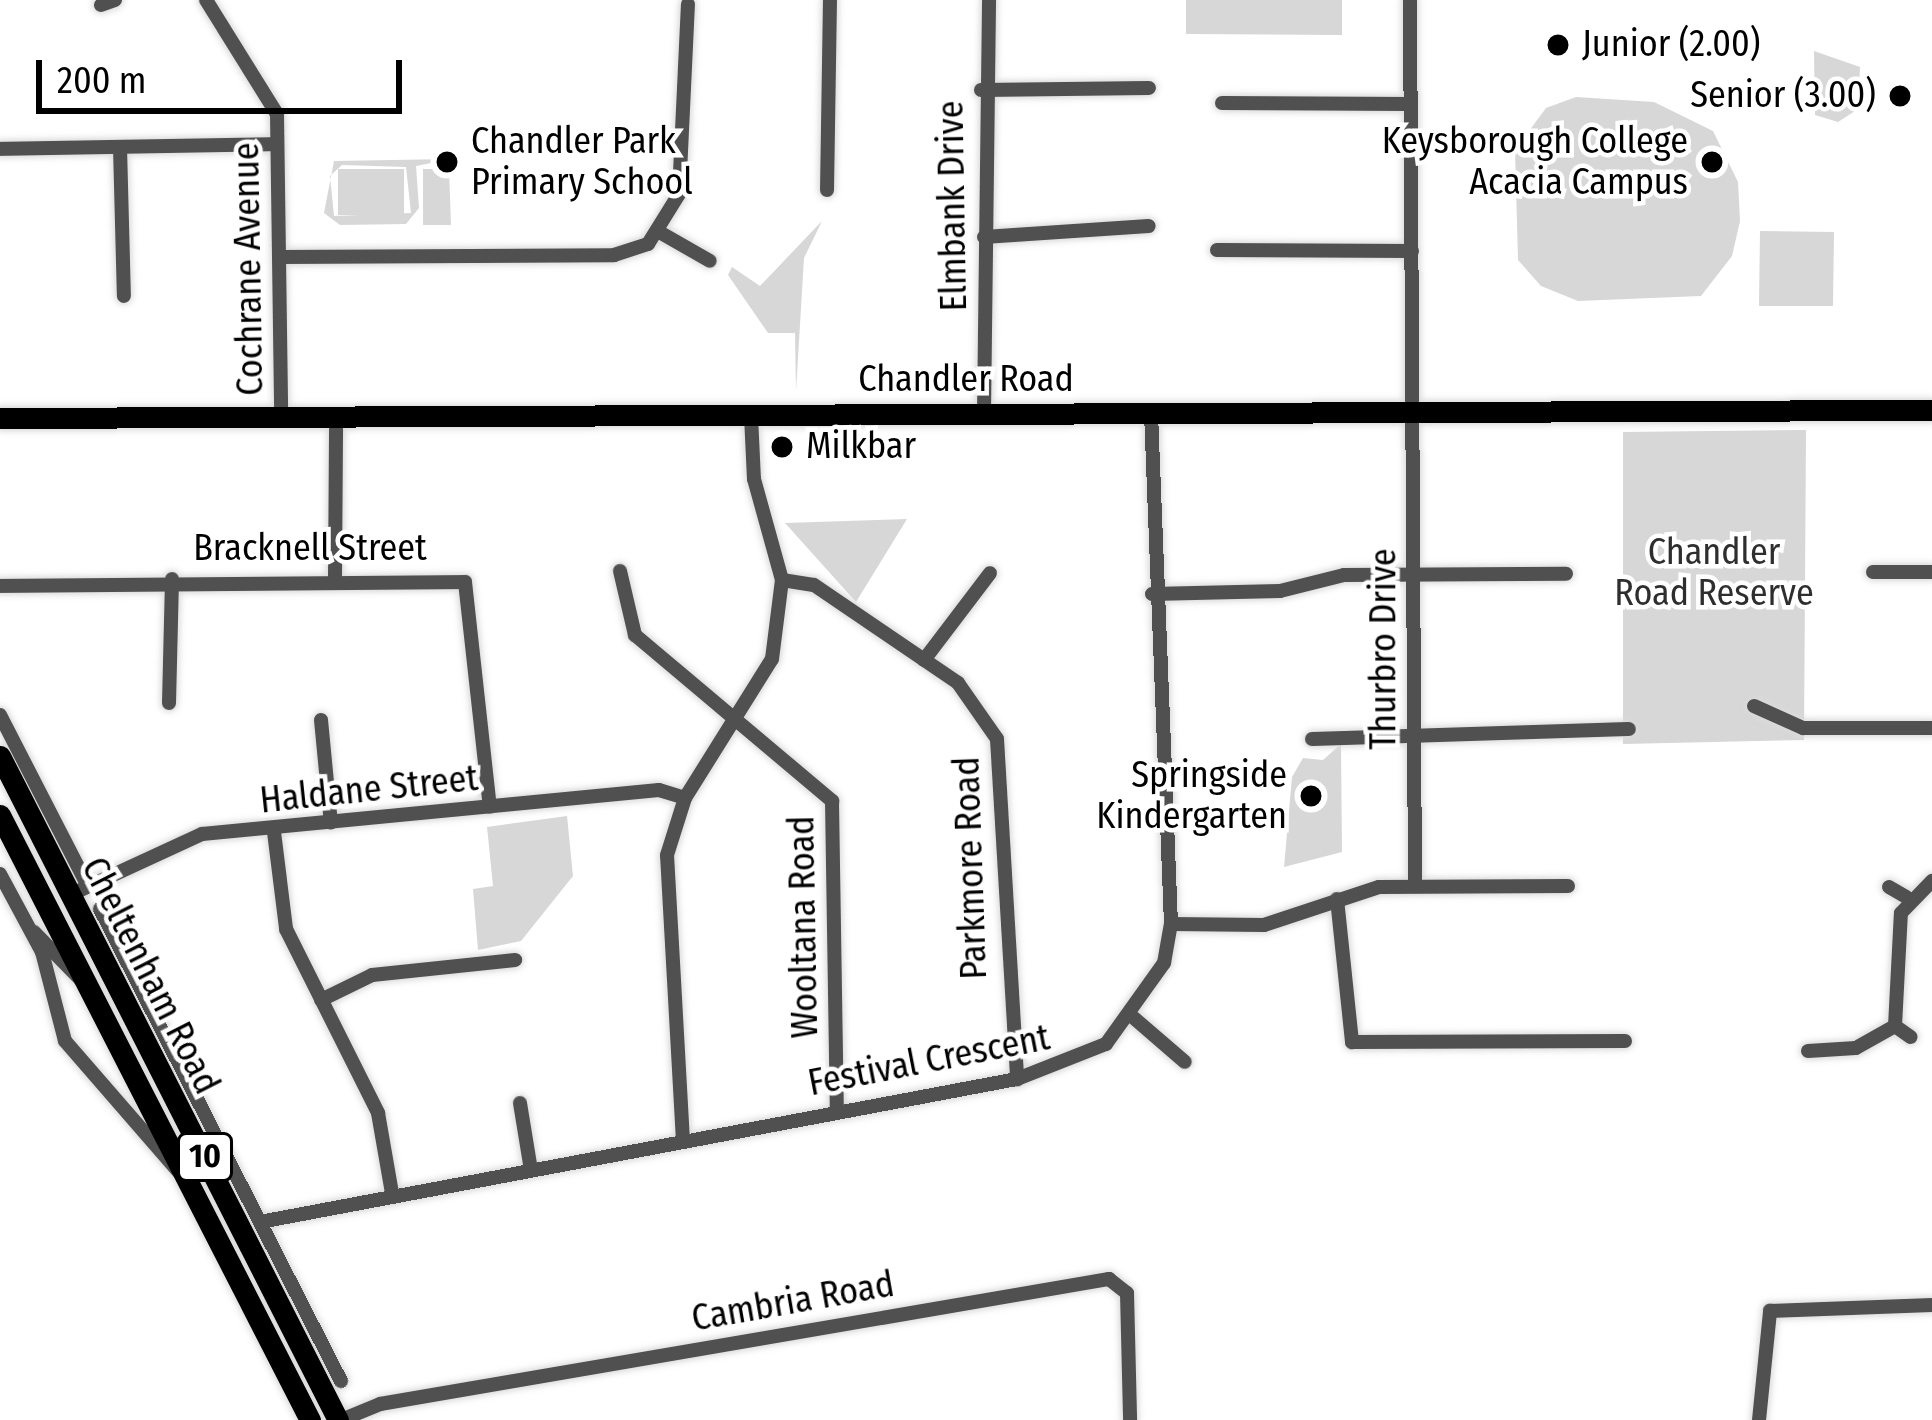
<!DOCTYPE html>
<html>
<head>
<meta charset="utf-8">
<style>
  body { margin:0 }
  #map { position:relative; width:1932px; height:1420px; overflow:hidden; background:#fff; font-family:"Fira Sans Condensed",sans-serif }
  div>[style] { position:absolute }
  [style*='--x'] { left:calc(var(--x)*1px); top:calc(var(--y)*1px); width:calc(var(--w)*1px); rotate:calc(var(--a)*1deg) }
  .green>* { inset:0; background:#d7d7d7 }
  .roads { filter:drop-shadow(0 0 3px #dbdbdb) drop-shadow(0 0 3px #dbdbdb) }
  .street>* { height:14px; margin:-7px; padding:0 7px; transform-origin:7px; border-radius:7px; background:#505050 }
  .primary>* { height:21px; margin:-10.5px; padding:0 10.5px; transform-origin:10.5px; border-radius:10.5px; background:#000 }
  .dots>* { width:33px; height:33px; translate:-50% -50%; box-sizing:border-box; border:6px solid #fff; border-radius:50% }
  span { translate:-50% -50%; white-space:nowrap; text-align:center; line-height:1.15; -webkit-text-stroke:9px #fff; paint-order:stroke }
  .shield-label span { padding:3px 9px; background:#fff; border:3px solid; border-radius:9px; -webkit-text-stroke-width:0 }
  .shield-label { font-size:33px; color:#000; font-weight:700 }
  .poi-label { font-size:36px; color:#000 }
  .left { translate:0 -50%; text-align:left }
  .right { translate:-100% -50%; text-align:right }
  .street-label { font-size:36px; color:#000 }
  .park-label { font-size:36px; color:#2e2e2e }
  .scale { position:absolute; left:36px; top:60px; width:366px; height:54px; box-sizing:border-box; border:6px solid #000; border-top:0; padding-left:15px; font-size:36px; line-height:42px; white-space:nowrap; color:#000; -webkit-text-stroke:9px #fff; paint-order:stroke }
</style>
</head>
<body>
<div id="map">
  <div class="green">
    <div style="clip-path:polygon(1186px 0,1342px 0,1342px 35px,1186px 34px)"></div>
    <div style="clip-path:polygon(1814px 51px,1860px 67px,1858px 109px,1838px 122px,1815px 115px)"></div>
    <div style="clip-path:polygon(1576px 97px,1654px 102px,1713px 131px,1738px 182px,1740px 221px,1732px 256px,1701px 296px,1578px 301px,1541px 286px,1518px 260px,1515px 150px,1546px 108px)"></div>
    <div style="clip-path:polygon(evenodd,451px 159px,416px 166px,419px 208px,406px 224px,340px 225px,324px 213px,334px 161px,451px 159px,342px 165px,406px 167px,411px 213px,334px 216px,330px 176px,342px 165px)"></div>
    <div style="clip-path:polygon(338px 169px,404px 169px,404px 215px,338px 215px)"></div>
    <div style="clip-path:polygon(423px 169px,449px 169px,451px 225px,423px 225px)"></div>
    <div style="clip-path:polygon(822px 221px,804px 258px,796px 391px,795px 333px,768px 333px,728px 275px,732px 267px,760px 286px)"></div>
    <div style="clip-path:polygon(1760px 231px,1834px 232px,1833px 306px,1759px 306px)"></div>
    <div style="clip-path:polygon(1806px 430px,1804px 740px,1623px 744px,1623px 432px)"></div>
    <div style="clip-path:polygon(907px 519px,856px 602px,785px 523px)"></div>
    <div style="clip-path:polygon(1341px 744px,1342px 852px,1284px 867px,1292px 777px,1303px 758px,1323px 760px)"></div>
    <div style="clip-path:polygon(567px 816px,573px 876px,521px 941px,478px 950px,473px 889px,493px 886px,487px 827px)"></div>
  </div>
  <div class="roads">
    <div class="street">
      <div style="--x:206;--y:0;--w:134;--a:58.1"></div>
      <div style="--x:277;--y:114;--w:301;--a:89.2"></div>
      <div style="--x:1410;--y:0;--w:886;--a:89.68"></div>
      <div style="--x:101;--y:5;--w:15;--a:-20"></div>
      <div style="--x:981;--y:90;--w:168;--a:-0.7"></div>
      <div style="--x:1222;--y:103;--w:188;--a:0.3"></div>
      <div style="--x:120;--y:147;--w:149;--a:88.5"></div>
      <div style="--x:0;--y:149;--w:277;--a:-1"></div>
      <div style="--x:827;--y:190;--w:190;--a:-89.1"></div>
      <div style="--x:661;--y:233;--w:56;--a:29.7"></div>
      <div style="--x:984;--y:237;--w:165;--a:-3.8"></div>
      <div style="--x:1217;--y:250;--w:195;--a:0.3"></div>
      <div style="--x:280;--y:257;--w:334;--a:-0.3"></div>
      <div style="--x:614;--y:255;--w:36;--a:-18"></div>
      <div style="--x:648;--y:244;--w:59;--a:-58.2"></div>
      <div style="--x:679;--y:194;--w:190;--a:-87.3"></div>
      <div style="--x:984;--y:413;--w:413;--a:-89.3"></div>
      <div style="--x:751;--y:416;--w:63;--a:87.3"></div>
      <div style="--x:754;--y:479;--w:105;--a:74.5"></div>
      <div style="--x:782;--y:580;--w:32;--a:9"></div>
      <div style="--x:814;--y:585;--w:174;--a:34.2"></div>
      <div style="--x:958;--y:683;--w:68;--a:55.1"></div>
      <div style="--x:997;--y:739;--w:341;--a:86.6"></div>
      <div style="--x:620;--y:571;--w:66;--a:76.8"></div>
      <div style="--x:635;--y:635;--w:258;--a:40.1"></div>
      <div style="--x:832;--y:801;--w:308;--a:89.1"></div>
      <div style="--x:1873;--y:572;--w:59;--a:0"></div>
      <div style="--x:335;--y:578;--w:163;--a:-89.6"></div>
      <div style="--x:0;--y:586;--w:465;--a:-0.5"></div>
      <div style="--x:465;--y:582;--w:226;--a:83.7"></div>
      <div style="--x:1152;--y:594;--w:128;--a:-1.3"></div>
      <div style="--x:1280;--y:591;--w:66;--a:-14"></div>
      <div style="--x:1344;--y:575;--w:222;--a:-0.3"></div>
      <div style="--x:924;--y:660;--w:109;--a:-52.8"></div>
      <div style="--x:169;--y:703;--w:124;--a:-88.6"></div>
      <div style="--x:1754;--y:706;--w:54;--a:24.2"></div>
      <div style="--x:1803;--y:728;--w:129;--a:0"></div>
      <div style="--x:0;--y:715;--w:192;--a:62.8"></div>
      <div style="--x:321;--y:720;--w:103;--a:84.5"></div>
      <div style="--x:1312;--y:739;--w:317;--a:-1.8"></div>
      <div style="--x:274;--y:832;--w:98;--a:82.9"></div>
      <div style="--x:286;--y:929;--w:206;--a:63.4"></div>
      <div style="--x:378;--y:1113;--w:81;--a:80.1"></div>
      <div style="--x:0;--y:874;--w:89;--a:61.7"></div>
      <div style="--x:42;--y:952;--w:92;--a:75.5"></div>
      <div style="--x:65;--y:1041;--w:171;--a:49"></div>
      <div style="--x:1889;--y:887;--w:20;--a:30"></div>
      <div style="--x:72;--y:894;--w:143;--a:-24.8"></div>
      <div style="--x:202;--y:834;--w:459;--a:-5.5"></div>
      <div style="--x:659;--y:790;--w:27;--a:17"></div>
      <div style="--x:1337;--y:899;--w:144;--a:84"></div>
      <div style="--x:1352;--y:1042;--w:273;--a:-0.2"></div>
      <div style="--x:100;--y:909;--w:530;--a:62.95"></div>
      <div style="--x:1171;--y:924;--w:93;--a:0.6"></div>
      <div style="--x:1264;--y:925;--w:121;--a:-18.3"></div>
      <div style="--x:1379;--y:887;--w:189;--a:-0.3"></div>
      <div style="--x:34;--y:932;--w:67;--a:45.6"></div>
      <div style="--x:321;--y:1000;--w:57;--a:-26.1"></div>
      <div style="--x:372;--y:975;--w:144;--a:-6"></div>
      <div style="--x:1134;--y:1018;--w:67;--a:40.8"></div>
      <div style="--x:1895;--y:1026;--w:19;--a:35"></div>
      <div style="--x:1808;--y:1051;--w:48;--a:-3.6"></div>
      <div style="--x:1856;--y:1048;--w:45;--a:-29.4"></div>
      <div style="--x:1895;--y:1026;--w:113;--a:-87"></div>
      <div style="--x:1901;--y:913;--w:45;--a:-45.9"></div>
      <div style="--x:520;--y:1103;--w:68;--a:80.7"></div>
      <div style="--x:683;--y:1141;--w:286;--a:-93.2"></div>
      <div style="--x:667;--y:855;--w:60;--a:-72.5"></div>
      <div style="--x:685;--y:798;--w:164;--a:-58"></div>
      <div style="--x:772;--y:659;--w:80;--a:-82.8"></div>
      <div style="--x:260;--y:1222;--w:770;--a:-10.7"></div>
      <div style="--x:1017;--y:1079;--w:96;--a:-21.5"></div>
      <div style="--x:1106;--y:1044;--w:100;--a:-54.4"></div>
      <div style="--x:1164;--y:963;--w:40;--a:-80"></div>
      <div style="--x:1171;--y:924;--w:512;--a:-92.24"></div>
      <div style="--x:341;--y:1420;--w:42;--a:-22.3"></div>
      <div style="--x:380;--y:1404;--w:740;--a:-9.73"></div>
      <div style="--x:1109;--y:1279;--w:23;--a:38"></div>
      <div style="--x:1127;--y:1293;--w:127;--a:88.6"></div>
      <div style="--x:1759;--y:1420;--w:110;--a:-84.2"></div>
      <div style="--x:1770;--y:1311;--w:162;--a:-2.1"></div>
    </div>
    <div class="primary">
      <div style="--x:0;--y:418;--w:1932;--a:-0.24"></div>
      <div style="--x:0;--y:756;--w:745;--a:63.02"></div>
      <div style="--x:0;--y:815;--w:680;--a:62.87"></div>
    </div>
  </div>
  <div class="dots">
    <div style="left:1558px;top:45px;background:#000"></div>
    <div style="left:1900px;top:96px;background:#000"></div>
    <div style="left:447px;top:162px;background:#000"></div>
    <div style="left:1712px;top:162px;background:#000"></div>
    <div style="left:782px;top:447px;background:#000"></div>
    <div style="left:1311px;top:796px;background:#000"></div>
  </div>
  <div class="shield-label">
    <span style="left:205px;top:1157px">10</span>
  </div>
  <div class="poi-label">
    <span class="left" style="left:1582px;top:45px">Junior (2.00)</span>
    <span class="right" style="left:1876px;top:96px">Senior (3.00)</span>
    <span class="left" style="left:471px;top:162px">Chandler Park<br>Primary School</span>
    <span class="right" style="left:1688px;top:162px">Keysborough College<br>Acacia Campus</span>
    <span class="left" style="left:806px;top:447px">Milkbar</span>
    <span class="right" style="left:1287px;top:796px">Springside<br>Kindergarten</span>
  </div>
  <div class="street-label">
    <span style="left:953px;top:206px;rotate:-91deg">Elmbank Drive</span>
    <span style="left:249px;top:269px;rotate:-91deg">Cochrane Avenue</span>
    <span style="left:966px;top:380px">Chandler Road</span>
    <span style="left:310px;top:549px">Bracknell Street</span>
    <span style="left:1384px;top:649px;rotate:-90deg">Thurbro Drive</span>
    <span style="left:369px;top:790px;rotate:-6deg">Haldane Street</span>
    <span style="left:971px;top:868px;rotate:-92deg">Parkmore Road</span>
    <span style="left:804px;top:927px;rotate:-91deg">Wooltana Road</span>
    <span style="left:150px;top:976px;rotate:63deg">Cheltenham Road</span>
    <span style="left:929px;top:1061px;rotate:-11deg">Festival Crescent</span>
    <span style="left:793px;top:1302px;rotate:-10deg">Cambria Road</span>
  </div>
  <div class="park-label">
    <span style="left:1714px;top:573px">Chandler<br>Road Reserve</span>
  </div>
  <div class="scale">200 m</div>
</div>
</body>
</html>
